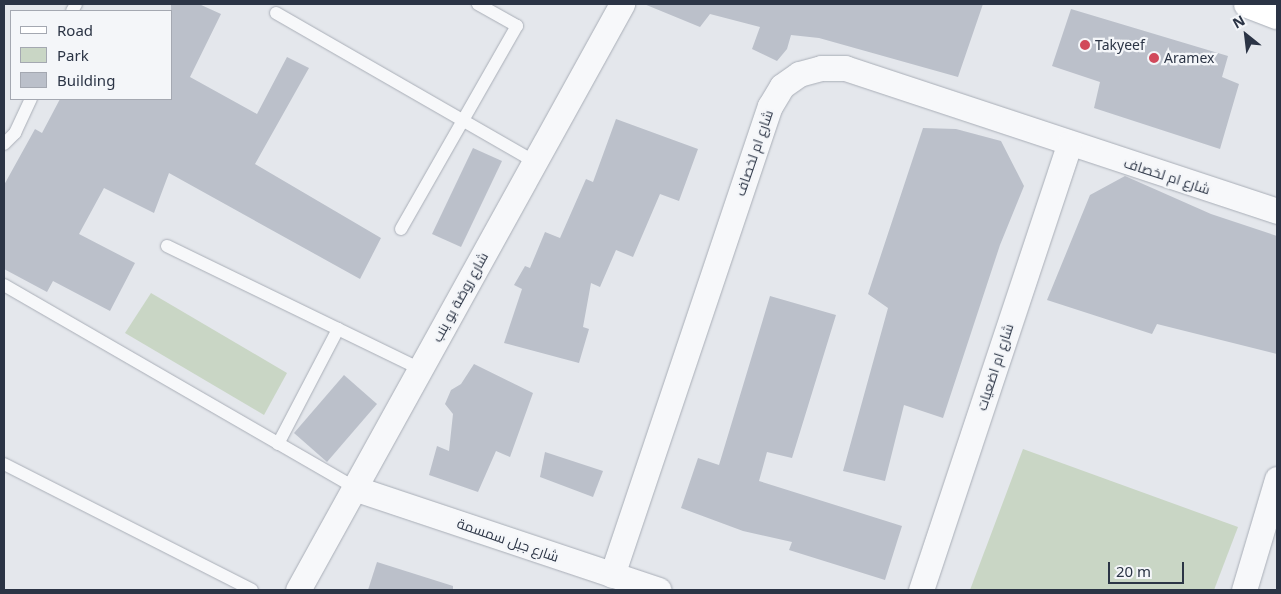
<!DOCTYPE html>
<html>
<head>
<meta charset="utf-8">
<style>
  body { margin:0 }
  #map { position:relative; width:1281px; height:594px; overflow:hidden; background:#e4e7ec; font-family:"Noto Sans",Cairo,sans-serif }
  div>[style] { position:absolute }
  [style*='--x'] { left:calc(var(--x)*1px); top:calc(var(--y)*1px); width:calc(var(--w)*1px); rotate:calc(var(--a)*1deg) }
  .green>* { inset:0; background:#c9d6c5 }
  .building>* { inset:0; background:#bbc0ca }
  .roads { filter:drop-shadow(0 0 1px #a9aeb7) drop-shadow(0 0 1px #a9aeb7) }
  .lane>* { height:12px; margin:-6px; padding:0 6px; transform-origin:6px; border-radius:6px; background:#f7f8fa }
  .street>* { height:25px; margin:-12.5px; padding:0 12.5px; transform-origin:12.5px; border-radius:12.5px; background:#f7f8fa }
  .secondary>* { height:28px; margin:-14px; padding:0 14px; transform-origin:14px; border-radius:14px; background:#fff }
  .dots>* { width:14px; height:14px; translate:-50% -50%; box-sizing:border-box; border:2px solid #f4f6f9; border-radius:50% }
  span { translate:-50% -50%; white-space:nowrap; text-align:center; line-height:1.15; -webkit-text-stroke:4.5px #f4f6f9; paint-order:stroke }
  .poi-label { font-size:14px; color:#2b3445 }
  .left { translate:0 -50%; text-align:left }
  .street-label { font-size:14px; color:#2b3445 }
  .frame { position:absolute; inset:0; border:5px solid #2b3445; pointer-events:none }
  .legend { position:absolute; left:10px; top:10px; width:162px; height:90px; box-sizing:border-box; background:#f4f6f9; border:1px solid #a4a8b1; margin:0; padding:6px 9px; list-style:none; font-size:15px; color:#2b3445 }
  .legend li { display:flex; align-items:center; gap:10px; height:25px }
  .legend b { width:25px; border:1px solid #a4a8b1 }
  .north { position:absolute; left:1221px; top:10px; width:50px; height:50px; -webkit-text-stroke:4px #f4f6f9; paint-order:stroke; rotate:331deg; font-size:14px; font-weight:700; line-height:20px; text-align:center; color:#2b3445 }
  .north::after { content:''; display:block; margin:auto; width:18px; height:22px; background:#2b3445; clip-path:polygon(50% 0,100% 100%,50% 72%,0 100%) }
  .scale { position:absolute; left:1108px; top:562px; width:76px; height:22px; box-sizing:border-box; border:2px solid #2b3445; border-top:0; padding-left:6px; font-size:15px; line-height:18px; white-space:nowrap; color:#2b3445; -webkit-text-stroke:4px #f4f6f9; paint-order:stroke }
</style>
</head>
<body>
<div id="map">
  <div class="green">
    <div style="clip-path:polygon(151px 293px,287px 373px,264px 415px,125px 333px)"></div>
    <div style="clip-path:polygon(1023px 449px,1238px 527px,1214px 590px,970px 590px)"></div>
  </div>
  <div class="building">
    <div style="clip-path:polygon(171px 4px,199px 4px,221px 14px,190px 77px,257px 114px,287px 57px,309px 68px,255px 164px,381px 238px,360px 279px,169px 173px,154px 213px,104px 188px,79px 234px,135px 263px,110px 311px,53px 281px,47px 292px,4px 269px,4px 185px,35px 129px,42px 133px,60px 99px,171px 99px)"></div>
    <div style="clip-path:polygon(644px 4px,983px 4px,958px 77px,819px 38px,791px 35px,787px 49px,777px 61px,752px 49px,760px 27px,710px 14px,700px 27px)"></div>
    <div style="clip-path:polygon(1071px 9px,1228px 56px,1222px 77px,1239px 84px,1220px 149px,1094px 108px,1100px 82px,1052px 66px)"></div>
    <div style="clip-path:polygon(616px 119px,698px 149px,679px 201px,660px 194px,633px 257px,616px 250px,600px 287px,591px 283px,583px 327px,589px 329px,579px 363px,504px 343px,522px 289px,514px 285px,525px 266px,530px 268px,545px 232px,560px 238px,586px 179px,593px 182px)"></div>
    <div style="clip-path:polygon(923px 128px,956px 129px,1001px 141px,1024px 186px,1000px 245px,943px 418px,904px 405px,885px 481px,843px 471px,888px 308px,868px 294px)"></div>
    <div style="clip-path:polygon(473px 148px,502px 161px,461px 247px,432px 234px)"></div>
    <div style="clip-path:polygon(1125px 176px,1211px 214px,1277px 236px,1277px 354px,1157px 324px,1152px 334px,1047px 300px,1090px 195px)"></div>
    <div style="clip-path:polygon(770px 296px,836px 315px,792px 458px,767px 452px,759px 481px,902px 526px,885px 580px,789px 550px,792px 542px,743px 531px,681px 508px,698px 458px,719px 465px)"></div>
    <div style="clip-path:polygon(474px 364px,533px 393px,510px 457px,496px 451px,478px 492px,429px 475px,437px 446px,449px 451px,453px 414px,445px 404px,451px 390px,461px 384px)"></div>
    <div style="clip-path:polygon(344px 375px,377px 404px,327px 462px,294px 433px)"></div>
    <div style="clip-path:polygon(545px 452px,603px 471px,593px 497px,540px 477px)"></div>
    <div style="clip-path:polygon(377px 562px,453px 586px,453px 590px,368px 590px)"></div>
  </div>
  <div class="roads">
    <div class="lane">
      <div style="--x:72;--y:11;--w:8;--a:-60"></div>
      <div style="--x:276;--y:13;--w:299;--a:29.9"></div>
      <div style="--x:4;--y:144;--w:16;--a:-45"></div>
      <div style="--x:15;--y:133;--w:38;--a:-65"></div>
      <div style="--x:401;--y:229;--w:234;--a:-60.3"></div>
      <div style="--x:517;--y:26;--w:45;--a:-150.6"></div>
      <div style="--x:167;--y:246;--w:281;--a:25.9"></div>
      <div style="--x:4;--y:285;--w:408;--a:30"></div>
      <div style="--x:278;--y:444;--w:130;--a:-62.4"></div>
      <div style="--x:4;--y:464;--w:278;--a:26.9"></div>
    </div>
    <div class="street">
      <div style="--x:357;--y:489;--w:318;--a:18.5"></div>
      <div style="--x:612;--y:575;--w:495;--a:-71.4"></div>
      <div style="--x:770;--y:106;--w:23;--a:-59"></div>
      <div style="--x:782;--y:86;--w:21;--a:-35"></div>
      <div style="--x:799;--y:74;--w:23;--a:-15"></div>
      <div style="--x:821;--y:68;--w:24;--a:0"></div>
      <div style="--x:845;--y:68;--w:455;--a:18.3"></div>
      <div style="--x:298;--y:590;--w:670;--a:-61.06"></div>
      <div style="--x:921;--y:590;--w:470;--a:-71.6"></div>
      <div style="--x:1244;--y:590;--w:116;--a:-73.4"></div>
    </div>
    <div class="secondary">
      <div style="--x:1248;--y:4;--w:31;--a:21"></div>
    </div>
  </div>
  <div class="dots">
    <div style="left:1085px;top:45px;background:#d1495b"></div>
    <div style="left:1154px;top:58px;background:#d1495b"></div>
  </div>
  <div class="poi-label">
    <span class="left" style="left:1095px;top:45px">Takyeef</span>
    <span class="left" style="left:1164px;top:58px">Aramex</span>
  </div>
  <div class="street-label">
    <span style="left:754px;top:153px;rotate:-71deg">شارع ام لخصاف</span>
    <span style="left:1167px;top:176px;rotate:18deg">شارع ام لخصاف</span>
    <span style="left:460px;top:297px;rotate:-61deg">شارع روضة بو ينب</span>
    <span style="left:995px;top:367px;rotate:-72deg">شارع ام اضعيات</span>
    <span style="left:508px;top:540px;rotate:19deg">شارع جبل سمسمة</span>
  </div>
  <div class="frame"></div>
  <ul class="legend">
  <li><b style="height:6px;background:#fff"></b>Road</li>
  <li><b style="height:14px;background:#c9d6c5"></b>Park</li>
  <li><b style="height:14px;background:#bbc0ca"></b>Building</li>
  </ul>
  <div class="north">N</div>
  <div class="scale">20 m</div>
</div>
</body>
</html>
